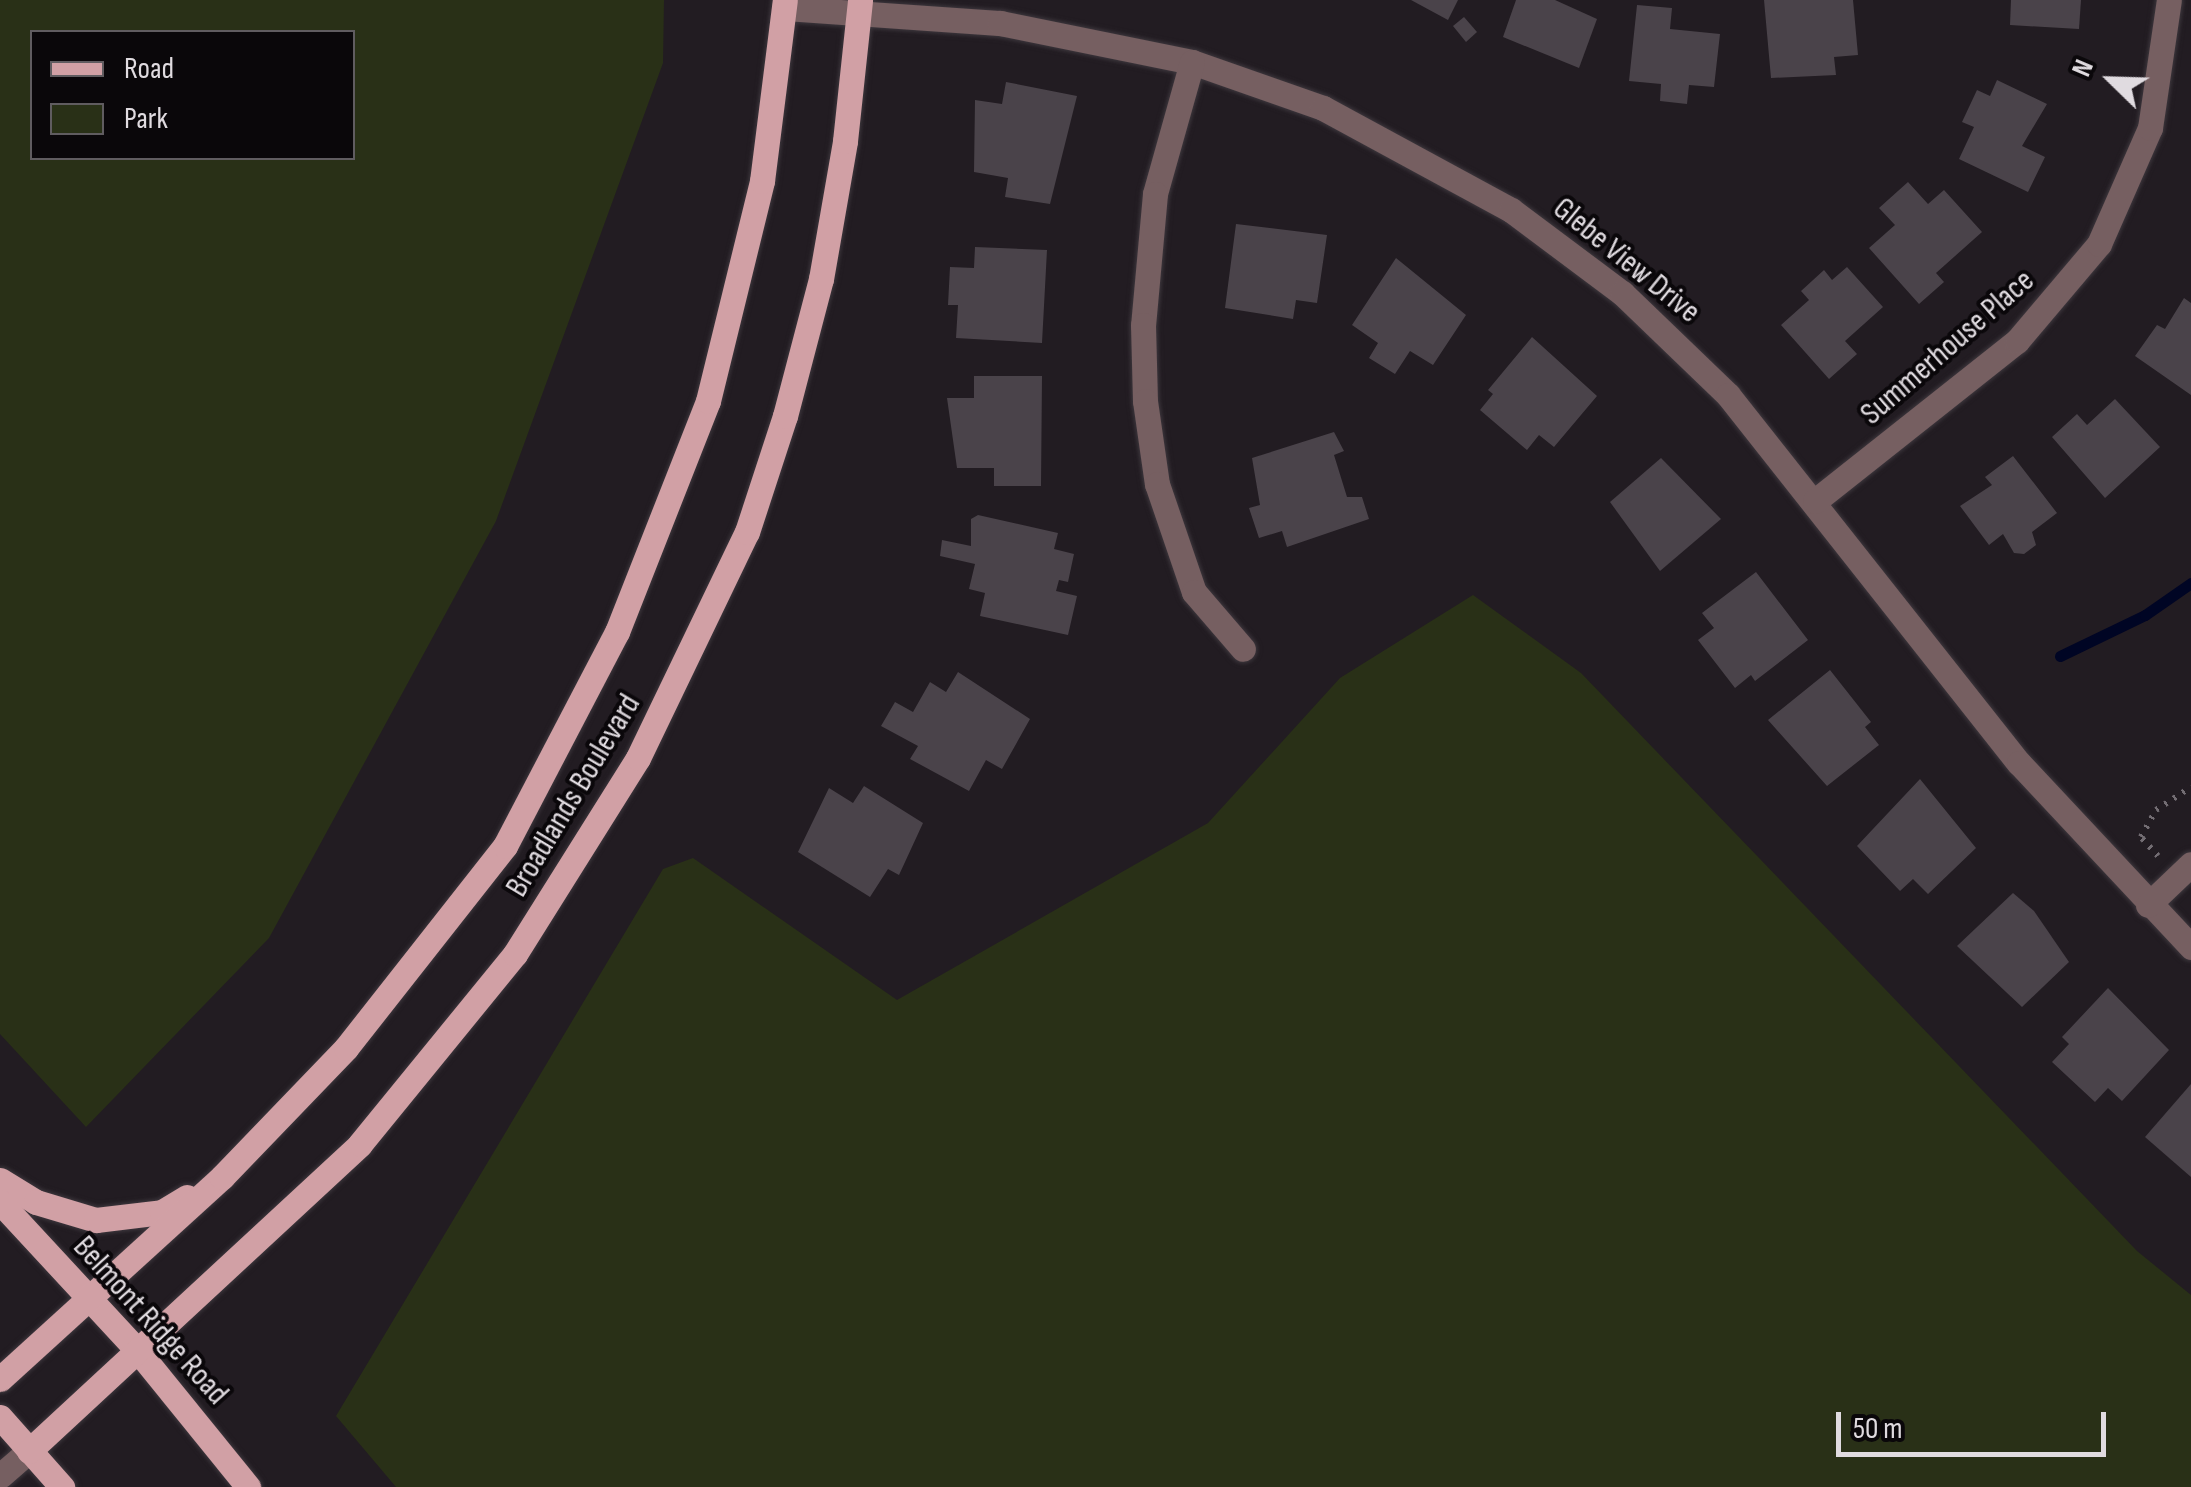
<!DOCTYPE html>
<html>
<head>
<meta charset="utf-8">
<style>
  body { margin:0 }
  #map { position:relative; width:2191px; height:1487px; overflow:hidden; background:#221c22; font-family:"Sofia Sans Condensed",sans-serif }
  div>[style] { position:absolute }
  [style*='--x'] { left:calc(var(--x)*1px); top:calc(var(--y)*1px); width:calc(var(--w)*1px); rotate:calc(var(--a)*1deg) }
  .green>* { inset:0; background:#293017 }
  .stream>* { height:11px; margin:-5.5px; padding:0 5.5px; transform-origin:5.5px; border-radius:5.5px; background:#000524 }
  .building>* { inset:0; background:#4a434a }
  .path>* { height:6px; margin-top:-3px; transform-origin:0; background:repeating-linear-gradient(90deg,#736d73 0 2.5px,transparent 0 10.5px) }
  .roads { filter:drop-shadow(0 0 2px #3d373d) drop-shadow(0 0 2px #3d373d) }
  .minor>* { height:25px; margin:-12.5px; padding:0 12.5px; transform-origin:12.5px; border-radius:12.5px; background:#765f61 }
  .major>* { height:25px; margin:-12.5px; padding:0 12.5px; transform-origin:12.5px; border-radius:12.5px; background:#d1a0a5 }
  span { translate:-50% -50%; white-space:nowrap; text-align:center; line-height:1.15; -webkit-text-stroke:8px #0a070a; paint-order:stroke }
  .street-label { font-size:32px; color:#e0dbe0 }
  .legend { position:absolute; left:30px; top:30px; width:325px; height:130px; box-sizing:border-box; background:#0a070a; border:2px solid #605c60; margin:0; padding:12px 18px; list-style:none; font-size:30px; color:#e0dbe0 }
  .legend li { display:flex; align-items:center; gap:20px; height:50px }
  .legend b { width:50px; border:2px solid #605c60 }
  .north { position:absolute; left:2061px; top:30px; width:100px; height:100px; -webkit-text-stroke:8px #0a070a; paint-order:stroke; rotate:293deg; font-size:28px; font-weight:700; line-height:40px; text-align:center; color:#e0dbe0 }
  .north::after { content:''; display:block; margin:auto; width:35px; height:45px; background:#e0dbe0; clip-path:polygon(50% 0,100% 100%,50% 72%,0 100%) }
  .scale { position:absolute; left:1836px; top:1412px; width:270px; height:45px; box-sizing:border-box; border:5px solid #e0dbe0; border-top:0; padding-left:12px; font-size:30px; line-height:35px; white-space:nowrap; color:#e0dbe0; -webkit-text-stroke:8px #0a070a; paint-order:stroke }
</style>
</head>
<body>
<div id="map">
  <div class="green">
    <div style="clip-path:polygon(evenodd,0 0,664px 0,663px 63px,496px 521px,269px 938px,86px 1127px,0 1034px,0 0,352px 32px,352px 158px,32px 158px,32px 32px,352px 32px)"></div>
    <div style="clip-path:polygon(1473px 595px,1581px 673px,2137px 1251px,2191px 1295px,2191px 1487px,396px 1487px,336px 1416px,663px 869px,693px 858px,897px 1000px,1208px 823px,1340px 678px)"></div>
  </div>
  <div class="stream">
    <div style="--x:2060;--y:656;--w:94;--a:-25.8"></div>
    <div style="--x:2145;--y:615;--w:56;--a:-34.8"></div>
  </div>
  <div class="building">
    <div style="clip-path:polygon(1411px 0,1458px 0,1448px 20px)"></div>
    <div style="clip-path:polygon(1516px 0,1555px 0,1597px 19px,1579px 68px,1503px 37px)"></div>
    <div style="clip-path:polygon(1764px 0,1853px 0,1858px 55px,1834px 57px,1836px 75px,1771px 78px)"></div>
    <div style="clip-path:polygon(2011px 0,2081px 0,2079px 29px,2010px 25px)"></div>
    <div style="clip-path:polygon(1637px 5px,1672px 8px,1670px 29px,1720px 34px,1714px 87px,1689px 85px,1687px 104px,1660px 101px,1661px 84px,1629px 81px)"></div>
    <div style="clip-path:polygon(1464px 17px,1477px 32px,1466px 42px,1453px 26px)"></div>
    <div style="clip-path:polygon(1997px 80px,2047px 104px,2022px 146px,2045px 157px,2028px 192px,1959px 159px,1974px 127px,1962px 122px,1977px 90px,1990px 96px)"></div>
    <div style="clip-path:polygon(1006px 82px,1077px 96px,1050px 204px,1005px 197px,1008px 178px,974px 172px,975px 100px,1002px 104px)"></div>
    <div style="clip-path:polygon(1908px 182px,1928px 204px,1944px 190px,1982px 232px,1936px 273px,1944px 282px,1919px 304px,1869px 248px,1895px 225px,1879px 208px)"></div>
    <div style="clip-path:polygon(1236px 224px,1327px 235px,1317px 303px,1296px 300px,1293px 319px,1225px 308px)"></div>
    <div style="clip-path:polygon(975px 247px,1047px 250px,1042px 343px,956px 338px,958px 305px,948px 305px,950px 267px,974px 268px)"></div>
    <div style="clip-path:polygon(1396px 258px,1466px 315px,1433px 365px,1410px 351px,1395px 374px,1369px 358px,1378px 343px,1352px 325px)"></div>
    <div style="clip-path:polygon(1847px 267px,1883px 307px,1845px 341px,1857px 354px,1829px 379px,1781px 325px,1809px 300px,1801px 291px,1824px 270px,1832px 280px)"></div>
    <div style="clip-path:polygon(2184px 298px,2191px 303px,2191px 395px,2135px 356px,2157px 325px,2165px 329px)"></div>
    <div style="clip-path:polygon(1532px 337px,1597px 396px,1554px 447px,1539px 435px,1527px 450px,1480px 410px,1493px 394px,1488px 390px)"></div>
    <div style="clip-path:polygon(974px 376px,1042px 376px,1041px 486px,994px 486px,994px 468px,957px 468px,947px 398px,974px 398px)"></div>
    <div style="clip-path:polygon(2115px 399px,2160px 447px,2105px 498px,2052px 437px,2077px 414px,2087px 425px)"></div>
    <div style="clip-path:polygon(1334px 432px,1344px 451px,1334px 455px,1347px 497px,1362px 497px,1369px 519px,1287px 547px,1282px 531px,1259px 538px,1249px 508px,1260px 505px,1252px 458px)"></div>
    <div style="clip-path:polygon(2013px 456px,2057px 513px,2032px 532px,2036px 545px,2024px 554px,2014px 553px,2003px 534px,1989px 545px,1960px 506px,1992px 485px,1985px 477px)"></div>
    <div style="clip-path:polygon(1661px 458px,1721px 519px,1660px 571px,1610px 502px)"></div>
    <div style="clip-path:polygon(978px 515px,1058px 533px,1054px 549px,1074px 554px,1068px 582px,1059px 580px,1056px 591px,1077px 596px,1068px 635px,980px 616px,985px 593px,969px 589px,975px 564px,940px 556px,942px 540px,971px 546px,971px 519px)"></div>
    <div style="clip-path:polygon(1756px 572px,1808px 640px,1755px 681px,1751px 675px,1735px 688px,1698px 640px,1714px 628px,1702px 613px)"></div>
    <div style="clip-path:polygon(1830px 670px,1871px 722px,1865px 727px,1879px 745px,1827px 786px,1768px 720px)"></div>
    <div style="clip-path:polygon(958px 672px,1030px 719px,1002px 769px,986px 760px,969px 791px,910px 759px,918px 746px,881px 726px,895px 702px,913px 712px,930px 682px,946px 692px)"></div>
    <div style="clip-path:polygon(1920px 779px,1976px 848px,1928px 894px,1913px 879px,1900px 891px,1857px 846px)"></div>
    <div style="clip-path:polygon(864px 786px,923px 823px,899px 875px,888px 869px,870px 897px,798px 852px,829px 788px,853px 803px)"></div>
    <div style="clip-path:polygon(2013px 893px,2034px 911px,2069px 962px,2022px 1007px,1957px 946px)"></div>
    <div style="clip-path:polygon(2108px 988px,2169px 1050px,2122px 1101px,2108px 1088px,2095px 1102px,2052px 1062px,2069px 1044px,2062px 1037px)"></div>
    <div style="clip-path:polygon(2191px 1084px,2191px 1177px,2145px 1137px)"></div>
  </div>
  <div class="path">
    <div style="--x:2158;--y:856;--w:25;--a:-132"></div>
    <div style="--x:2141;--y:837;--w:31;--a:-61"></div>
    <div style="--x:2156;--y:810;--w:42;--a:-33.3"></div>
  </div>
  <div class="roads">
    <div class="minor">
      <div style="--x:784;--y:8;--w:217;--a:4"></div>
      <div style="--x:1000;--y:23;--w:196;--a:11.5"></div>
      <div style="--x:1192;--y:62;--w:139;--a:19.3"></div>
      <div style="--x:1323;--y:108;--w:214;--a:28.5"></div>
      <div style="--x:1511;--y:210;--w:139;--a:36.8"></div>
      <div style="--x:1622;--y:293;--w:147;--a:43.9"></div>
      <div style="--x:1728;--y:395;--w:469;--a:51.7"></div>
      <div style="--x:2019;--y:763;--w:252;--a:46.9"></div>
      <div style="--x:1192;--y:62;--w:137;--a:105.7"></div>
      <div style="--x:1155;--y:194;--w:132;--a:95.2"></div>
      <div style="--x:1143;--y:325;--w:76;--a:88.5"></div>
      <div style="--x:1145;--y:401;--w:84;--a:81.8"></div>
      <div style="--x:1157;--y:484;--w:114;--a:71.1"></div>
      <div style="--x:1194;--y:592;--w:75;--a:49.3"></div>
      <div style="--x:1815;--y:501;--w:258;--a:-38.4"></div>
      <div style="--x:2017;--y:341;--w:127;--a:-49.8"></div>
      <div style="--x:2099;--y:244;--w:127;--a:-66.3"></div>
      <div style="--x:2150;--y:128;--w:129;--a:-81.6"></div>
      <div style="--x:2148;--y:905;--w:59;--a:-43.6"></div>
      <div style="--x:0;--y:1476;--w:38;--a:-41"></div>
    </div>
    <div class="major">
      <div style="--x:0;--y:1180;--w:42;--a:31.4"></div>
      <div style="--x:36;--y:1202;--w:63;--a:16.7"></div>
      <div style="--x:96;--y:1220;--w:66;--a:-6.9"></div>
      <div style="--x:162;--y:1212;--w:29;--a:-31"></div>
      <div style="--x:0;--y:1202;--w:203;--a:47.2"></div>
      <div style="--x:138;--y:1351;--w:175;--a:51"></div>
      <div style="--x:0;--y:1379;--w:300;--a:-42.3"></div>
      <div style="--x:222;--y:1177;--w:179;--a:-46.1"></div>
      <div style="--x:346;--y:1048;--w:257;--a:-51.8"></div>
      <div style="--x:505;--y:846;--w:242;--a:-62.4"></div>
      <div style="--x:617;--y:632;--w:248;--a:-68.5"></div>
      <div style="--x:708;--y:401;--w:227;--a:-76.2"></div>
      <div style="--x:762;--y:181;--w:182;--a:-82.8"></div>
      <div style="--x:0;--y:1417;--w:94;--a:48.5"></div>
      <div style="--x:29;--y:1451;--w:451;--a:-42.8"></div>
      <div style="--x:360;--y:1144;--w:245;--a:-50.8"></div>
      <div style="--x:515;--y:954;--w:231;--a:-57.9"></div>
      <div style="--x:638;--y:758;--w:251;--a:-64.3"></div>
      <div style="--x:747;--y:532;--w:122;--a:-71.9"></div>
      <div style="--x:785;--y:416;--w:142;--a:-75.3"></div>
      <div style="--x:821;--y:279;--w:140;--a:-80.1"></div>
      <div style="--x:845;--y:141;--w:142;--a:-83.9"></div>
    </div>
  </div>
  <div class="street-label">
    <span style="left:1626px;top:261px;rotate:39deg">Glebe View Drive</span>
    <span style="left:1948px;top:348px;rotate:-41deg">Summerhouse Place</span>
    <span style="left:574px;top:796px;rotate:-59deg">Broadlands Boulevard</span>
    <span style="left:150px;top:1321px;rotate:48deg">Belmont Ridge Road</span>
  </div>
  <ul class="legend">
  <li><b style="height:12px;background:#d1a0a5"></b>Road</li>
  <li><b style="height:28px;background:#293017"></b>Park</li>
  </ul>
  <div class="north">N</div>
  <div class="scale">50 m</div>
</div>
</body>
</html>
